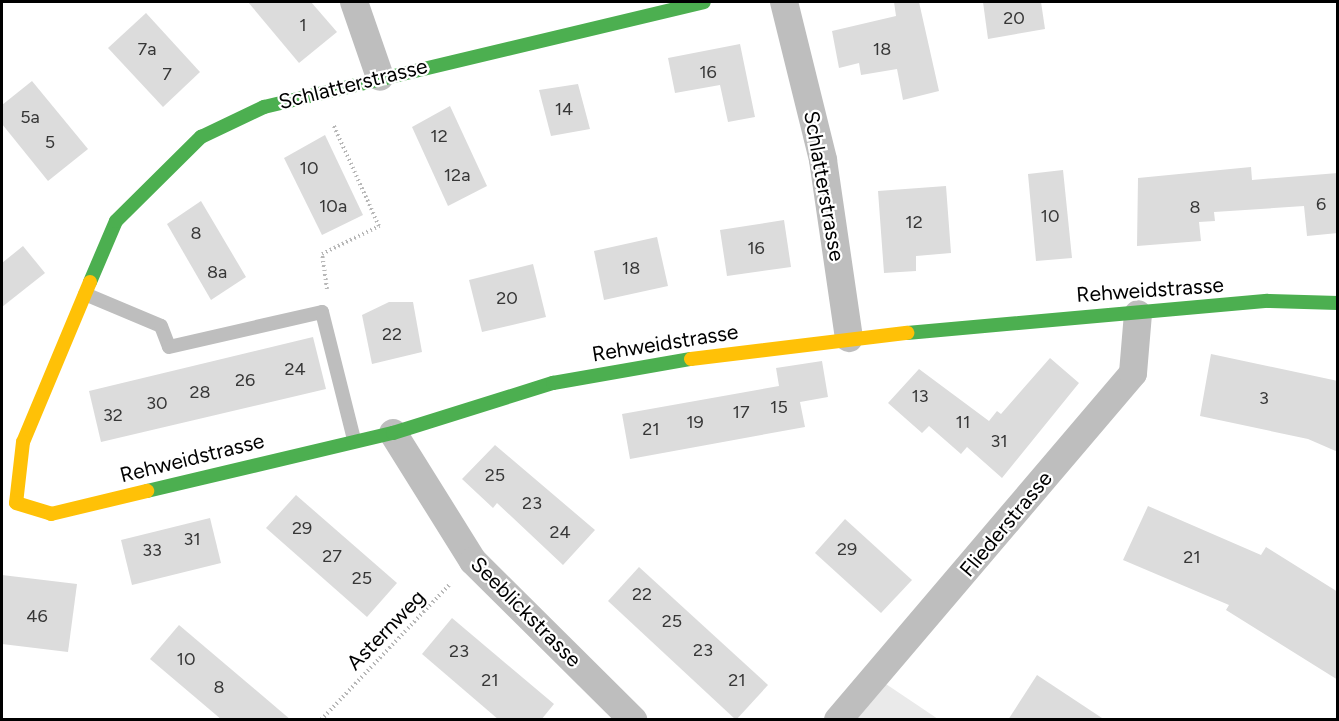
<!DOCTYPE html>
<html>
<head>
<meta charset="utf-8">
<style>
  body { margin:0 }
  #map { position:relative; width:1339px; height:721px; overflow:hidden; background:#fff; font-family:Figtree,sans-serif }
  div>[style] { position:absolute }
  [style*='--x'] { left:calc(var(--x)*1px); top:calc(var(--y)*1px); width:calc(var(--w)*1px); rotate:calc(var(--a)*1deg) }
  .green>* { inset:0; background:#eaeaea }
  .building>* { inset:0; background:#dcdcdc }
  .path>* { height:4px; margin-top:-2px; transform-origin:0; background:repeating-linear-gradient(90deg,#b8b8b8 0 1.5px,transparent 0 4.5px) }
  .lane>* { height:14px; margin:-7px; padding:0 7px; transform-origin:7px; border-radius:7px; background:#bebebe }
  .street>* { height:28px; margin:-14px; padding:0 14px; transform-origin:14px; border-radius:14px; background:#bebebe }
  .fast>* { height:14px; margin:-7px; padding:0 7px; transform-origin:7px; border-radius:7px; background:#4caf50 }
  .slow>* { height:14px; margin:-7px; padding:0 7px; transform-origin:7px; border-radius:7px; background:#ffc107 }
  span { translate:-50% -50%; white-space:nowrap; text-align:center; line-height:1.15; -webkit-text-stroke:4.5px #fff; paint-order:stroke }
  .number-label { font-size:18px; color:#373737 }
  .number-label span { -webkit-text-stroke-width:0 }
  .street-label { font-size:21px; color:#000 }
  .frame { position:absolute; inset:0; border:3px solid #000; pointer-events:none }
</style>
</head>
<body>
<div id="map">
  <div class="green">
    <div style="clip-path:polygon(877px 678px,938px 719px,838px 720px)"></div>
  </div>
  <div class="building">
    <div style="clip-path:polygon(248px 2px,311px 2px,337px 32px,299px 63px)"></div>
    <div style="clip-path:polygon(894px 2px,919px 2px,939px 91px,903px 100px,897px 69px,861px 75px,859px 63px,839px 68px,832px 31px,896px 16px)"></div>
    <div style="clip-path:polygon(983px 2px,1041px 2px,1045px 29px,988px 39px)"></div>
    <div style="clip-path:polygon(146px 13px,200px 72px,163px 107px,108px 48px)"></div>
    <div style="clip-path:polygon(740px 44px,755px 117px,728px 122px,720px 85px,675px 93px,668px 58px)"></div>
    <div style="clip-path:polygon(32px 81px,88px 149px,48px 181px,2px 124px,2px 105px)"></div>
    <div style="clip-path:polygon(578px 84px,590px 129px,551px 136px,539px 90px)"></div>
    <div style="clip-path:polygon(450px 106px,487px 186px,448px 206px,412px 127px)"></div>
    <div style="clip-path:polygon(325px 135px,363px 215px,322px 235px,284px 158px)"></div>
    <div style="clip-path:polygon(1251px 167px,1252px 180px,1338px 173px,1338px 233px,1307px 236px,1304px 206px,1214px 212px,1215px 221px,1199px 222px,1201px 241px,1137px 246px,1138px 178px)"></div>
    <div style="clip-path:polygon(1063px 170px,1072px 258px,1036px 261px,1028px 174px)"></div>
    <div style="clip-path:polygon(946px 186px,951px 253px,916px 256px,916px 271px,884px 273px,878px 191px)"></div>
    <div style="clip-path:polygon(201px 201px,246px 277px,211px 300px,167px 224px)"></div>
    <div style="clip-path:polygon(784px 220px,791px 267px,727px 276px,720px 230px)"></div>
    <div style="clip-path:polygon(657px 237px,668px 286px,604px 300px,594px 251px)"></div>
    <div style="clip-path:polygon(23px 246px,45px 273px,2px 307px,2px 263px)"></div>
    <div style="clip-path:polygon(533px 264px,546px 317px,482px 332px,469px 280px)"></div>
    <div style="clip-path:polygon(389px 302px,413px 302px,422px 352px,372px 364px,362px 315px)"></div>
    <div style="clip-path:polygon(313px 337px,326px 389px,101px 442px,89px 391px)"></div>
    <div style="clip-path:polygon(1211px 354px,1338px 381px,1338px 452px,1308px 439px,1200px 416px)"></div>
    <div style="clip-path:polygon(1050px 358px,1079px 383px,1002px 478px,967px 447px,961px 454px,929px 426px,922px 433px,888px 403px,919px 369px,989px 421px,997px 411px,1001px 414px)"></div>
    <div style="clip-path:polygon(822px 361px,828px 397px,800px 402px,805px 427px,630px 459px,622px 414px,779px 386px,776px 368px)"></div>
    <div style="clip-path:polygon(495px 445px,595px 530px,563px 565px,497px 503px,493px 508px,462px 479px)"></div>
    <div style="clip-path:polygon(296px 495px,397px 583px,367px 617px,266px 528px)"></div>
    <div style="clip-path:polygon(1148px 506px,1261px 555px,1266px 547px,1338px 592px,1338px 680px,1226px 610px,1229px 605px,1123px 560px)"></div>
    <div style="clip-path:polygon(210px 518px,221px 563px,132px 585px,121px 540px)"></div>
    <div style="clip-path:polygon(845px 519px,912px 580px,881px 613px,815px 553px)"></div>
    <div style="clip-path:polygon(639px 567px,768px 685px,736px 720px,608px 601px)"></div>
    <div style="clip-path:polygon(2px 575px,77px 584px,68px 652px,2px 644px)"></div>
    <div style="clip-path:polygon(452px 618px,554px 704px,541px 720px,499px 720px,422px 654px)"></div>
    <div style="clip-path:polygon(179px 625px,291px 720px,222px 720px,150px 659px)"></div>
    <div style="clip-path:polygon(1037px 675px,1105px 720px,1008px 720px)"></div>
  </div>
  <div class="path">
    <div style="--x:327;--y:289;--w:35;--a:-98"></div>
    <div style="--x:322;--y:254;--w:64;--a:-26.2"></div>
    <div style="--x:379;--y:226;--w:112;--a:-114.3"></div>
    <div style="--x:321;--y:720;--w:189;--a:-46.5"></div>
  </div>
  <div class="lane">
    <div style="--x:85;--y:294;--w:82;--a:22.8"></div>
    <div style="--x:161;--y:326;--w:22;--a:69"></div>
    <div style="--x:169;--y:347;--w:157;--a:-12.9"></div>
    <div style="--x:322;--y:312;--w:131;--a:75.9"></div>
  </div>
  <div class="street">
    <div style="--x:354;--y:2;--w:79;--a:70.9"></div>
    <div style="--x:784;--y:2;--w:163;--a:76.1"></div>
    <div style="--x:823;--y:160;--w:180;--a:81.7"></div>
    <div style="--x:393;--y:433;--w:151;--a:58"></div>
    <div style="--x:473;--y:561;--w:226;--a:44.8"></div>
    <div style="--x:838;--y:720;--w:455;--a:-49.6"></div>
    <div style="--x:1133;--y:373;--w:59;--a:-85.2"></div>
  </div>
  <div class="fast">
    <div style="--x:90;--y:282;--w:66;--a:-66.9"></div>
    <div style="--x:116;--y:221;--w:120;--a:-44.7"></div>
    <div style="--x:201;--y:137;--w:70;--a:-25.5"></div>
    <div style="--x:264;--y:107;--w:452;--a:-13.4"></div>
    <div style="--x:907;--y:333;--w:362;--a:-5.1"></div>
    <div style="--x:1268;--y:301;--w:70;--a:1.6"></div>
    <div style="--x:147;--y:491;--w:253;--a:-13.3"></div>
    <div style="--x:393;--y:433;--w:168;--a:-17.4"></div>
    <div style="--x:553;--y:383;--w:140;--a:-9.9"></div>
  </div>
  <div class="slow">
    <div style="--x:90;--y:282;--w:173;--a:112.7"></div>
    <div style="--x:23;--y:442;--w:61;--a:96.5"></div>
    <div style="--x:16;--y:503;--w:37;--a:17"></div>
    <div style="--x:51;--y:514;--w:99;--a:-13.5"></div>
    <div style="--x:691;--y:359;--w:218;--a:-6.9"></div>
  </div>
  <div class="number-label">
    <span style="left:1014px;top:18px">20</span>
    <span style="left:303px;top:25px">1</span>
    <span style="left:147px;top:49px">7a</span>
    <span style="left:882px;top:49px">18</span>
    <span style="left:708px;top:72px">16</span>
    <span style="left:167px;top:74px">7</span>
    <span style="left:564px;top:109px">14</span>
    <span style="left:30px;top:117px">5a</span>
    <span style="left:439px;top:136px">12</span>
    <span style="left:50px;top:142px">5</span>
    <span style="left:309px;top:168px">10</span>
    <span style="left:457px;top:175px">12a</span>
    <span style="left:1321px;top:204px">6</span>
    <span style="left:333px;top:206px">10a</span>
    <span style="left:1195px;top:207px">8</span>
    <span style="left:1050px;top:216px">10</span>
    <span style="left:914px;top:222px">12</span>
    <span style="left:196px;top:233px">8</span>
    <span style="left:756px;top:248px">16</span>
    <span style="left:631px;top:268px">18</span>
    <span style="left:217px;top:272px">8a</span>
    <span style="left:507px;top:298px">20</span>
    <span style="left:392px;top:334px">22</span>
    <span style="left:295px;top:369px">24</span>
    <span style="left:245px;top:380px">26</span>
    <span style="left:200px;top:392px">28</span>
    <span style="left:920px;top:396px">13</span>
    <span style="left:1264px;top:398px">3</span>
    <span style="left:157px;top:403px">30</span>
    <span style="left:779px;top:407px">15</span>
    <span style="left:741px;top:412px">17</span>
    <span style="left:113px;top:415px">32</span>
    <span style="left:695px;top:422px">19</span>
    <span style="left:963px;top:422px">11</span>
    <span style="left:651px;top:429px">21</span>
    <span style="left:999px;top:441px">31</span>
    <span style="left:495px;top:475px">25</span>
    <span style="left:532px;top:503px">23</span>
    <span style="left:302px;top:528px">29</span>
    <span style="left:560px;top:532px">24</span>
    <span style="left:192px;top:539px">31</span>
    <span style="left:847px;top:549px">29</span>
    <span style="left:152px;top:550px">33</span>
    <span style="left:332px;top:556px">27</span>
    <span style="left:1192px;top:557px">21</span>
    <span style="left:362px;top:578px">25</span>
    <span style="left:642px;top:594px">22</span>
    <span style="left:37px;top:616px">46</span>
    <span style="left:672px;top:621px">25</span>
    <span style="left:703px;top:650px">23</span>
    <span style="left:459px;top:651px">23</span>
    <span style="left:186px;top:659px">10</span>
    <span style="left:490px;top:680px">21</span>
    <span style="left:737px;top:680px">21</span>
    <span style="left:219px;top:687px">8</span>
  </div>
  <div class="street-label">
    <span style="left:353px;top:84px;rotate:-14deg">Schlatterstrasse</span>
    <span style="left:824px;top:186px;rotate:80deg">Schlatterstrasse</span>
    <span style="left:1150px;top:290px;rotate:-4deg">Rehweidstrasse</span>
    <span style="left:665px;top:343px;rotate:-9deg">Rehweidstrasse</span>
    <span style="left:192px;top:458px;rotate:-14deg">Rehweidstrasse</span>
    <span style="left:1006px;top:524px;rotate:-50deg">Fliederstrasse</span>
    <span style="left:526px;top:612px;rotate:45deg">Seeblickstrasse</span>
    <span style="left:386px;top:630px;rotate:-46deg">Asternweg</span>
  </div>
  <div class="frame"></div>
</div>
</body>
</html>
